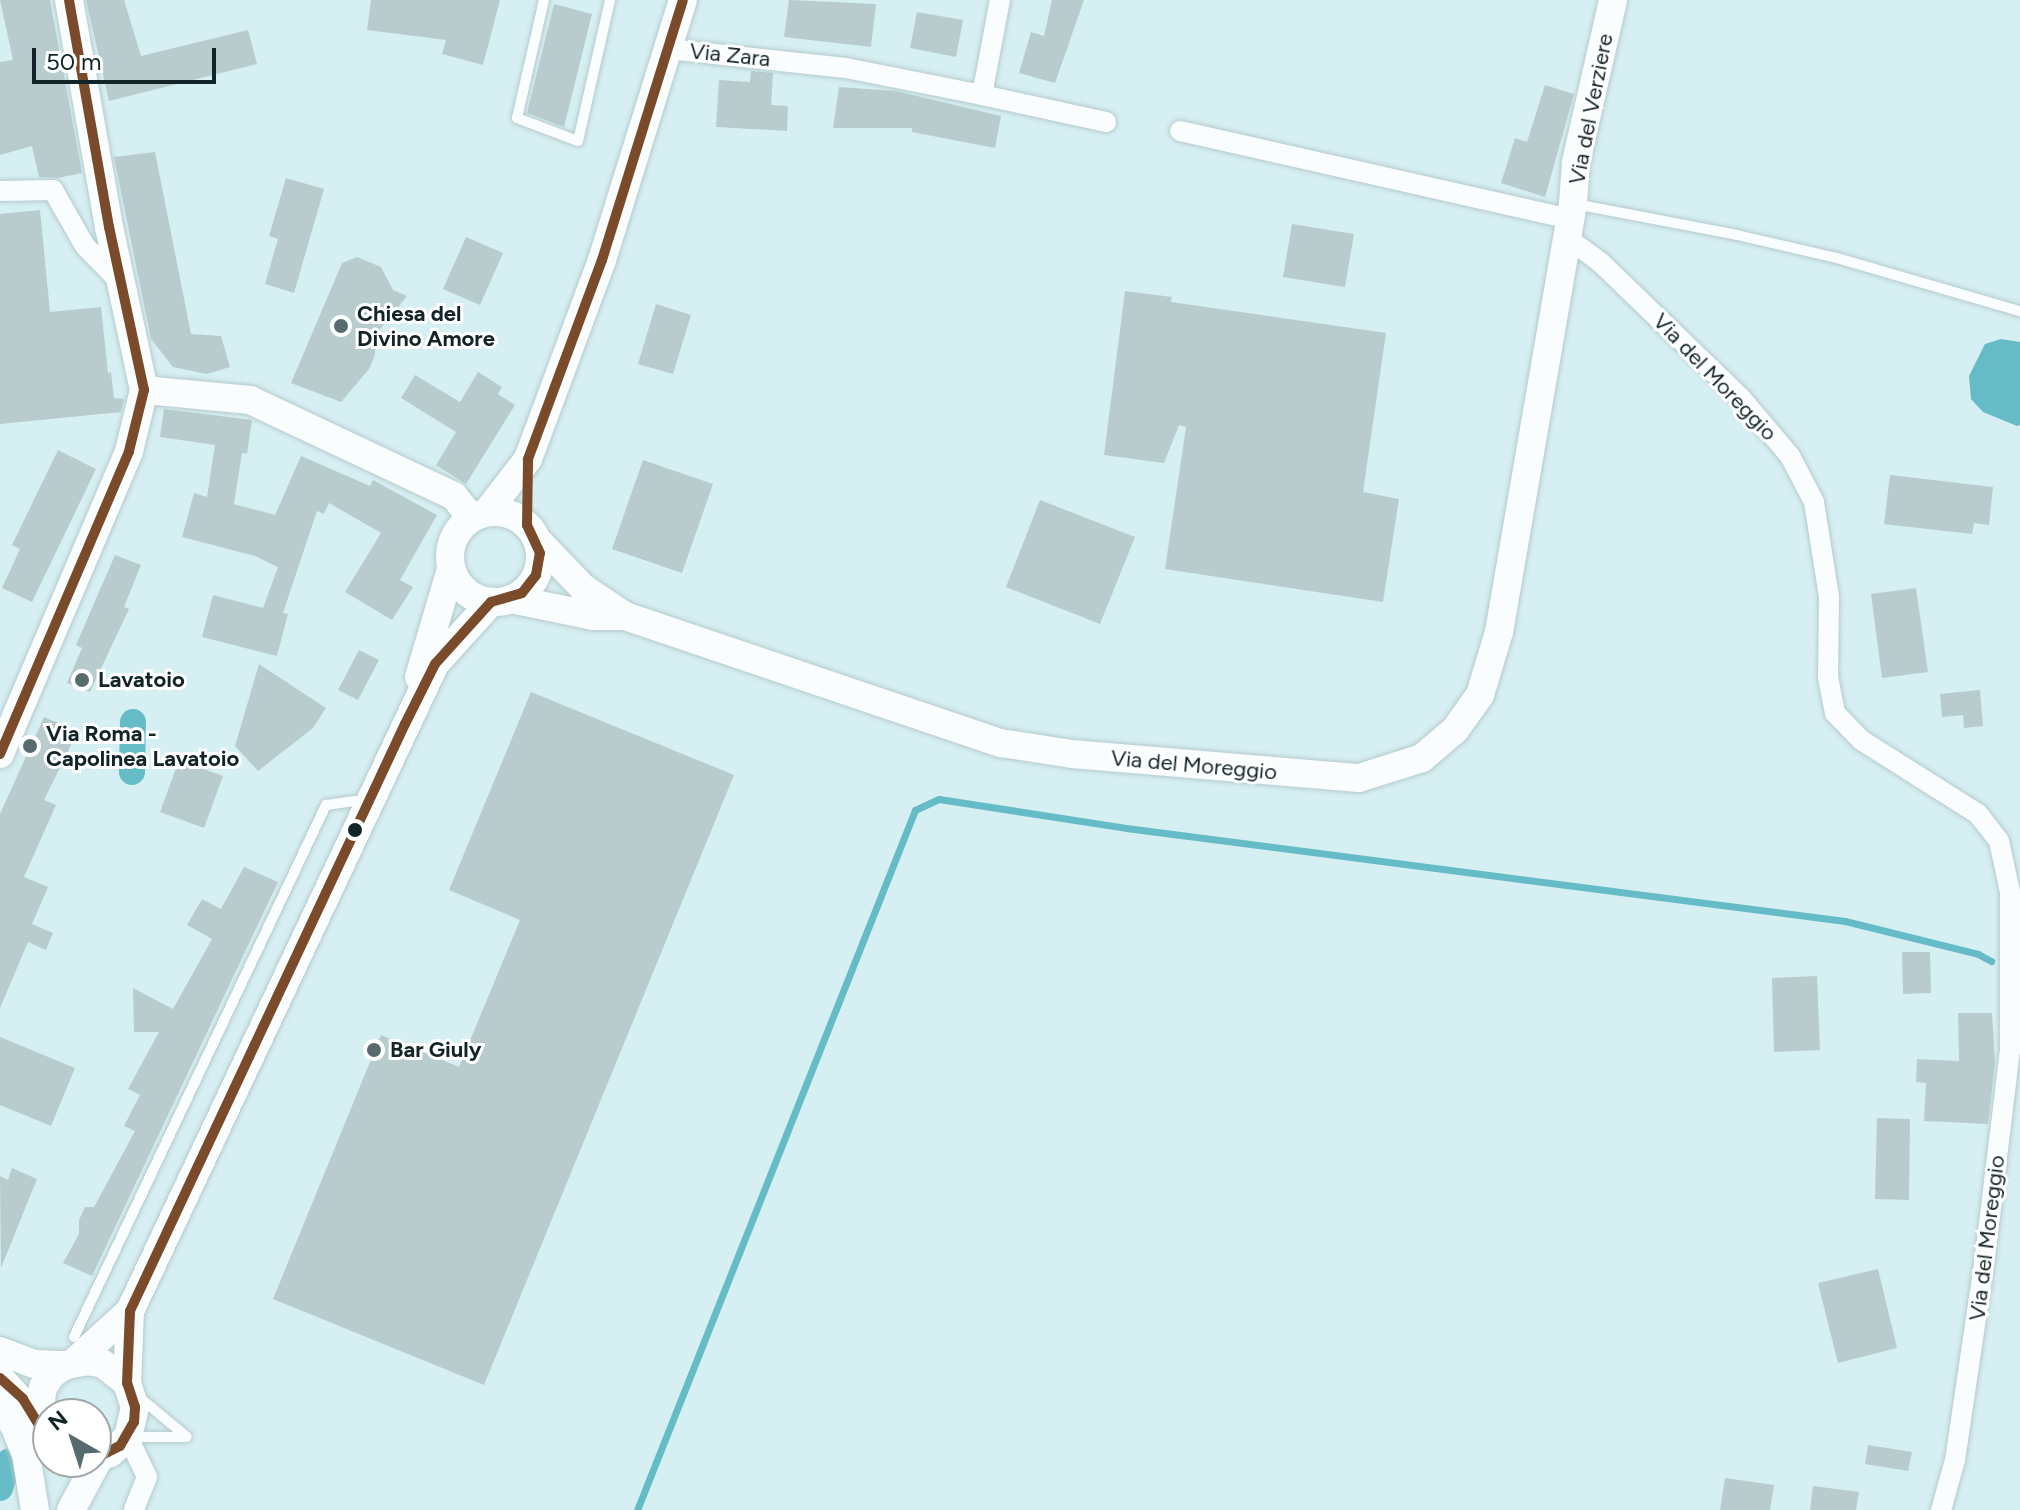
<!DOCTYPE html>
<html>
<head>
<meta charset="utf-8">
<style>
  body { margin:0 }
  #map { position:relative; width:2020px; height:1510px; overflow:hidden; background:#d6eff2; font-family:Figtree,sans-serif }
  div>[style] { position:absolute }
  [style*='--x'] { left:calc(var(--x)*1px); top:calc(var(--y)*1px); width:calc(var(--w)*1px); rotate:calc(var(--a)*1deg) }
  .water>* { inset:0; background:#65bcc7 }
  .stream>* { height:7px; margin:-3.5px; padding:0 3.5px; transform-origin:3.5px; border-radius:3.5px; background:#65bcc7 }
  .canal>* { height:26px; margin:-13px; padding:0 13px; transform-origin:13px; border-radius:13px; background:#65bcc7 }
  .building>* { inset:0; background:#b8ccce }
  .roads { filter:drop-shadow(0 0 2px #b6cacd) drop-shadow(0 0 2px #b6cacd) }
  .lane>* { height:10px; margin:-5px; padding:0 5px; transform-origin:5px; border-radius:5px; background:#f9fdfd }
  .street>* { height:20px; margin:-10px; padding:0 10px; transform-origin:10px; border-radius:10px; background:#f9fdfd }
  .secondary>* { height:28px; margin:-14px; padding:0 14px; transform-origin:14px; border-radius:14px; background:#f9fdfd }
  .secondary>.ring { margin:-14px; padding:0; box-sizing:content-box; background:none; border:28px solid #f9fdfd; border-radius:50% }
  .bus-1>* { height:10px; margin:-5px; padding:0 5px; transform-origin:5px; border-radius:5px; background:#7a4b2a }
  .dots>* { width:22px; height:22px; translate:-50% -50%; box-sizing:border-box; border:4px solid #fff; border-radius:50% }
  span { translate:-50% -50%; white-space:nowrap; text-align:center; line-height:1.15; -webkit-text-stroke:6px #fff; paint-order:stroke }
  .street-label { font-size:22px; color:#122427 }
  .poi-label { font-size:22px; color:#122427; font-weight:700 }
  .left { translate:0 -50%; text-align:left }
  .north { position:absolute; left:32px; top:1398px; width:80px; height:80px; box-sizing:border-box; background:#fff; border:2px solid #a0a7a9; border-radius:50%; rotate:321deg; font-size:22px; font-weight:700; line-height:32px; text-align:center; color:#122427 }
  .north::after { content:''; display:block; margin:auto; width:28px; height:36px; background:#576b6e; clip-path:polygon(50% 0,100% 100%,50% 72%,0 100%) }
  .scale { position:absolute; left:32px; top:48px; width:184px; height:36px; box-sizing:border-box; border:4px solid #122427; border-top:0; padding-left:10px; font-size:24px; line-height:28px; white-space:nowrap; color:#122427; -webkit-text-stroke:6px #fff; paint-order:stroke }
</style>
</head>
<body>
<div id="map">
  <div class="water">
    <div style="clip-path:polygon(2001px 339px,2020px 342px,2020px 425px,2017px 426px,1983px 412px,1971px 399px,1969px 376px,1985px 344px)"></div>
  </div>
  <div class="stream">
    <div style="--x:637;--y:1510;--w:753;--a:-68.34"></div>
    <div style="--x:915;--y:810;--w:26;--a:-25"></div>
    <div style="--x:939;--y:799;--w:189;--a:8.8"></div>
    <div style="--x:1126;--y:828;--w:725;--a:7.37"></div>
    <div style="--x:1845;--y:921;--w:137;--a:13.9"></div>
    <div style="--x:1978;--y:954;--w:15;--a:28"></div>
  </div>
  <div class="canal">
    <div style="--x:132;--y:772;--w:50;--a:-88.9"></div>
    <div style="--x:0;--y:1488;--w:28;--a:-71"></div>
  </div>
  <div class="building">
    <div style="clip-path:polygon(0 0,50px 0,82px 173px,58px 178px,39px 177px,32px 146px,0 155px,0 62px,13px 60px)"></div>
    <div style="clip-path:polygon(86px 0,124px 0,141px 56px,248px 30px,257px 64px,109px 101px)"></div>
    <div style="clip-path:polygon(371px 0,500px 0,483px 65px,442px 54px,446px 40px,367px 30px)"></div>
    <div style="clip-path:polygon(789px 0,876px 4px,871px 47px,784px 37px)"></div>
    <div style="clip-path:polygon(1052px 0,1084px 0,1055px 83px,1019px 73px,1031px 32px,1044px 36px)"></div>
    <div style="clip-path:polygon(554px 4px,592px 14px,564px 127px,527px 113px)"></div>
    <div style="clip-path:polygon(917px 12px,963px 20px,956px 57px,910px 48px)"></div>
    <div style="clip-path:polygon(751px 71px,773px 73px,771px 105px,788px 106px,787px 131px,716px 127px,719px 80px,750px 82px)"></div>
    <div style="clip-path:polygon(1545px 85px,1574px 94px,1545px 197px,1501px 183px,1515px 138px,1527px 142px)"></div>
    <div style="clip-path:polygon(839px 87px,896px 91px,1001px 116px,995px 148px,912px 132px,912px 128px,833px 128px)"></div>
    <div style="clip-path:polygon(155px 152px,191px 334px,221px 336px,230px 367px,207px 374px,173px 367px,151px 339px,114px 157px)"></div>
    <div style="clip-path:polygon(286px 178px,324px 189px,294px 293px,265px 284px,278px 239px,269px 236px)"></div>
    <div style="clip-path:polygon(40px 210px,50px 312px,101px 307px,108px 373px,111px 372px,114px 398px,124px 399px,121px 412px,0 424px,0 214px)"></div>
    <div style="clip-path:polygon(1292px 224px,1354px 234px,1345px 287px,1283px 277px)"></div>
    <div style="clip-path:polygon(466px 237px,503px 253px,480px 305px,443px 289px)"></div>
    <div style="clip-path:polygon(357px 257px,381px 267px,393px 290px,407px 296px,377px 333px,375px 355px,369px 369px,341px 402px,291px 383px,342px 263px)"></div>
    <div style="clip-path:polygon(1125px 291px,1172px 297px,1171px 302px,1386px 333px,1363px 492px,1399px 499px,1383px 602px,1165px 569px,1186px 427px,1179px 425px,1164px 463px,1104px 455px)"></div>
    <div style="clip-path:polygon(656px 304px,691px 315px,673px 374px,638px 364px)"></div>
    <div style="clip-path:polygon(478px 372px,502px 387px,498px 394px,515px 405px,466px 484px,436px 465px,456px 432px,401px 398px,415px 375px,460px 402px)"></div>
    <div style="clip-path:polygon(164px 409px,252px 420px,247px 454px,242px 453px,234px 504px,275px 515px,301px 456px,370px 486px,373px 480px,437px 515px,400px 580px,413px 587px,392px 620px,345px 592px,381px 533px,329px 503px,324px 514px,317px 511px,283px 613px,288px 614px,277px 656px,202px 637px,213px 595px,263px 608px,278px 567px,255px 556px,182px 537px,194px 493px,207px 497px,215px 445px,160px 437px)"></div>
    <div style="clip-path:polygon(58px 450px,96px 469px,32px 602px,2px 588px,20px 549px,12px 545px)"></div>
    <div style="clip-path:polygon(643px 460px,713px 484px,682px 573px,612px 549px)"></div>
    <div style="clip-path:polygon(1890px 475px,1993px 487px,1989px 525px,1974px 523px,1972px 534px,1884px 524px)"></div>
    <div style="clip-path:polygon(1040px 500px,1135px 537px,1100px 624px,1006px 587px)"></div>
    <div style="clip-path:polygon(115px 555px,141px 565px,124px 607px,129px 609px,90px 692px,67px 683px,82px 648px,76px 645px)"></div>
    <div style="clip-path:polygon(1916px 588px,1928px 672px,1882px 678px,1871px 594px)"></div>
    <div style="clip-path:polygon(359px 650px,379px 660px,358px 700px,338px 690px)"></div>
    <div style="clip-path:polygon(259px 664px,326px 708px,313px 728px,258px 771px,235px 746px)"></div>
    <div style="clip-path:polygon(1980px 690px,1983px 726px,1964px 728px,1963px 715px,1942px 717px,1940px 694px)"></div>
    <div style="clip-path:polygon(531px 692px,734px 775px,484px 1385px,273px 1299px,381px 1035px,459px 1067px,520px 920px,449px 890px)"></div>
    <div style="clip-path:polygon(44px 717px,78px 731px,44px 800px,56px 805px,24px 877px,48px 887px,32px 924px,53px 933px,46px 950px,28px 942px,0 1008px,0 814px)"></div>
    <div style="clip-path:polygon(179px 760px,223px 776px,204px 828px,160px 812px)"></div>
    <div style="clip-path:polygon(244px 867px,278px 882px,92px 1276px,63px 1263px,79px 1234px,79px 1220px,85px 1207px,94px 1207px,135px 1131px,124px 1126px,140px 1095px,128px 1089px,159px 1032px,134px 1032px,133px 988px,173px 1009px,212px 939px,187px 925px,202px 899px,221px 909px)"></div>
    <div style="clip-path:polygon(1902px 952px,1930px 952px,1931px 993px,1903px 994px)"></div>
    <div style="clip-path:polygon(1817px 976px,1820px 1050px,1774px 1052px,1772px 978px)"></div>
    <div style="clip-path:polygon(1958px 1013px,1992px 1013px,1995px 1063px,1988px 1124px,1924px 1121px,1926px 1083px,1916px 1082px,1917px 1059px,1959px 1061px)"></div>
    <div style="clip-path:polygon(0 1037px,75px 1068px,51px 1126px,0 1105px)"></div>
    <div style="clip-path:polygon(1877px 1118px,1910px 1119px,1909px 1200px,1875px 1199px)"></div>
    <div style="clip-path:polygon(12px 1168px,37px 1179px,1px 1268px,0 1176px,8px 1180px)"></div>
    <div style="clip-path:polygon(1878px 1269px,1897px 1348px,1838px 1363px,1818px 1283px)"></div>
    <div style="clip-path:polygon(1868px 1445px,1912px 1452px,1908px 1471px,1865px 1464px)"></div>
    <div style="clip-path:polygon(1725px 1478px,1774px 1485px,1770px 1510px,1720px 1510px)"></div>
    <div style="clip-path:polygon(1813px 1486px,1859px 1492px,1856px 1510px,1810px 1510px)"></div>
  </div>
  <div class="roads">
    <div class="lane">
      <div style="--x:544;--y:0;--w:121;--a:102.9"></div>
      <div style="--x:517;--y:118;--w:65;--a:20.7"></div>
      <div style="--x:578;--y:141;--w:145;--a:-77.2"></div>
      <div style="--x:1575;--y:204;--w:165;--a:10.8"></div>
      <div style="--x:1737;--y:235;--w:103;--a:13"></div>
      <div style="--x:1837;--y:258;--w:191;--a:16.2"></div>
      <div style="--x:74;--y:1337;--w:589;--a:-64.65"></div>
      <div style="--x:326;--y:805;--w:43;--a:-7.9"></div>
      <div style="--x:139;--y:1397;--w:62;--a:39.8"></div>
      <div style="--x:130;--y:1437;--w:56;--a:0"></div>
    </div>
    <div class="street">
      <div style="--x:668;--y:49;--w:179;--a:6.1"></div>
      <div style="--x:846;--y:68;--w:139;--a:11.2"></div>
      <div style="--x:982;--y:95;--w:97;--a:-79.3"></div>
      <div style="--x:982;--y:95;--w:127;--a:12.3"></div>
      <div style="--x:1180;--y:131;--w:400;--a:12.7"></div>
      <div style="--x:0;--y:191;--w:53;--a:-1.1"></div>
      <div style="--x:53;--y:190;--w:64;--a:60.3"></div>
      <div style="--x:85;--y:246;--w:50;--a:45.8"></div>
      <div style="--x:1566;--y:237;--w:42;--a:36.3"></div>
      <div style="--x:1600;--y:262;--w:194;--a:44"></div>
      <div style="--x:1740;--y:397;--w:77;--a:49.7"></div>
      <div style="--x:1790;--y:456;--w:52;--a:62.4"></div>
      <div style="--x:1814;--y:502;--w:96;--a:81"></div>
      <div style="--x:1829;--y:597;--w:80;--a:90.7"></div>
      <div style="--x:1828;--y:677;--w:37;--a:79"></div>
      <div style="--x:1835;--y:713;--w:37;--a:46"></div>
      <div style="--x:1861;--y:740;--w:138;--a:32.3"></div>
      <div style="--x:1978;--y:814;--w:34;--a:52"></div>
      <div style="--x:1999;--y:841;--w:52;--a:77.8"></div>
      <div style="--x:2010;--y:892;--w:158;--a:90"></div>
      <div style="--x:2010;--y:1050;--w:216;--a:96.9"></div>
      <div style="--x:1984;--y:1264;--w:198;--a:98.4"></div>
      <div style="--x:1955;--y:1460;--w:52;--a:105.6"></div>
      <div style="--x:128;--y:1437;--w:44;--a:64.6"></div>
      <div style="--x:147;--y:1477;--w:35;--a:112"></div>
    </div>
    <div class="secondary">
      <div style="--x:144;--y:390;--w:106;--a:5.4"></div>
      <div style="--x:250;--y:400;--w:225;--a:25.2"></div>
      <div style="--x:454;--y:496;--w:28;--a:52"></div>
      <div class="ring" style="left:450px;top:512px;width:62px;height:62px"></div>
      <div style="--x:487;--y:512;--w:67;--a:-52.3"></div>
      <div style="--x:528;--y:459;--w:212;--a:-69.6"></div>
      <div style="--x:602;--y:260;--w:272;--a:-72.7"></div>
      <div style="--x:538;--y:541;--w:65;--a:46.2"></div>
      <div style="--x:583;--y:588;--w:50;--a:33.7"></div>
      <div style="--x:511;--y:599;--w:84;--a:11.7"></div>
      <div style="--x:593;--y:616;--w:32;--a:0"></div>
      <div style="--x:625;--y:616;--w:397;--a:18.7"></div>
      <div style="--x:1001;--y:743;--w:72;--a:8.8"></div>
      <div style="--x:1072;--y:754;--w:288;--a:4.8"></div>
      <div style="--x:1359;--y:778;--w:66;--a:-17.6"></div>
      <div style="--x:1422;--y:758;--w:43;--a:-40.3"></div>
      <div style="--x:1455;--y:730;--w:43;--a:-54.5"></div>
      <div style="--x:1480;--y:695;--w:66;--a:-73.2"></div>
      <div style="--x:1499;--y:632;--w:434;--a:-80.2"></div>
      <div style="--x:1573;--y:204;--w:42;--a:-85.9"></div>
      <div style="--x:1576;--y:162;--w:166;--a:-77.1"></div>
      <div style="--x:419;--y:677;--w:113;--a:-73.5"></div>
      <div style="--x:0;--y:754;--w:329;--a:-66.9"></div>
      <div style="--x:129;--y:451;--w:63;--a:-76.2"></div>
      <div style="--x:144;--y:390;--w:167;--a:-102.1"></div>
      <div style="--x:109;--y:227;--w:230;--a:-100"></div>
      <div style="--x:0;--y:1351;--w:36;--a:21"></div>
      <div style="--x:34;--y:1364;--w:32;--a:2"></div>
      <div style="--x:73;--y:1363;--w:77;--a:-42.4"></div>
      <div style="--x:130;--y:1311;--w:715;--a:-64.76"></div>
      <div style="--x:435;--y:664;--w:84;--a:-47.9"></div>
      <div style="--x:0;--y:1378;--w:56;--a:47.2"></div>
      <div style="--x:127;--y:1383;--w:72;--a:-87.6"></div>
      <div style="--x:0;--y:1405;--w:24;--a:55"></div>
      <div style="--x:14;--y:1425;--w:31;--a:68"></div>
      <div style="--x:26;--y:1454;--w:57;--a:80.9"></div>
      <div style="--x:48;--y:1440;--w:23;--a:-115"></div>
      <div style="--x:38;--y:1419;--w:32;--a:-81"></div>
      <div style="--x:43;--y:1387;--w:16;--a:-55"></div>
      <div style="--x:52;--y:1374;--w:17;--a:-33"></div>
      <div style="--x:66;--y:1365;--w:22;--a:-10"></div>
      <div style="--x:88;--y:1361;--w:15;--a:11"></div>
      <div style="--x:103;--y:1364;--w:31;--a:38"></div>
      <div style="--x:127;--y:1383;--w:25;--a:72"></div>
      <div style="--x:135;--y:1407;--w:31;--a:103"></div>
      <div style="--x:128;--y:1437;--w:24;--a:138"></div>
      <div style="--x:110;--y:1453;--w:15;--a:160"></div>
      <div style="--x:71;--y:1510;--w:59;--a:-61.7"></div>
    </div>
  </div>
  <div class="bus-1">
    <div style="--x:0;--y:754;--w:329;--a:-66.9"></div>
    <div style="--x:129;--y:451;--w:63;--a:-76.2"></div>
    <div style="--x:144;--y:390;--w:167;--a:-102.1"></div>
    <div style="--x:109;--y:227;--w:230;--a:-100"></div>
    <div style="--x:0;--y:1378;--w:31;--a:42"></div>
    <div style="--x:23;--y:1399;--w:48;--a:58.6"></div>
    <div style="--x:96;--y:1458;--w:27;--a:-27"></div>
    <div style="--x:120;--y:1446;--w:28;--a:-60"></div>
    <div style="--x:134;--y:1422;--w:15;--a:-86"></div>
    <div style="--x:135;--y:1407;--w:25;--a:-108"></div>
    <div style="--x:127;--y:1383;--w:72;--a:-87.6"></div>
    <div style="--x:130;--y:1311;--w:648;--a:-64.9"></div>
    <div style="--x:405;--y:724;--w:67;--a:-63.4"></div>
    <div style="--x:435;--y:664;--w:84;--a:-47.9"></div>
    <div style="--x:491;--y:602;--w:32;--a:-16"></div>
    <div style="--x:522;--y:593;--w:23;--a:-52"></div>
    <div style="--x:536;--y:575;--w:22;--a:-80"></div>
    <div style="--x:540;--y:553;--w:31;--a:-115"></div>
    <div style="--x:527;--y:525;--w:66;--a:-89.1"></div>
    <div style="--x:528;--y:459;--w:212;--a:-69.6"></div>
    <div style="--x:602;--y:260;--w:272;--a:-72.7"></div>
  </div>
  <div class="dots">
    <div style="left:341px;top:326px;background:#576b6e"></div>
    <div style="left:82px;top:680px;background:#576b6e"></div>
    <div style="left:30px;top:746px;background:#576b6e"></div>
    <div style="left:355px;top:830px;background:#122427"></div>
    <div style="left:374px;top:1050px;background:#576b6e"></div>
  </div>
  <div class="street-label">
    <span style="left:730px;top:55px;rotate:6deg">Via Zara</span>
    <span style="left:1591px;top:109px;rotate:-79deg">Via del Verziere</span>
    <span style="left:1715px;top:377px;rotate:46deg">Via del Moreggio</span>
    <span style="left:1194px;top:765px;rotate:5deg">Via del Moreggio</span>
    <span style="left:1987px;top:1238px;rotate:-83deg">Via del Moreggio</span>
  </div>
  <div class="poi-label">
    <span class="left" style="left:357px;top:326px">Chiesa del<br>Divino Amore</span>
    <span class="left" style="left:98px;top:680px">Lavatoio</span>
    <span class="left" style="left:46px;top:746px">Via Roma -<br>Capolinea Lavatoio</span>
    <span class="left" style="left:390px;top:1050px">Bar Giuly</span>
  </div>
  <div class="north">N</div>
  <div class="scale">50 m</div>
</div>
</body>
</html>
